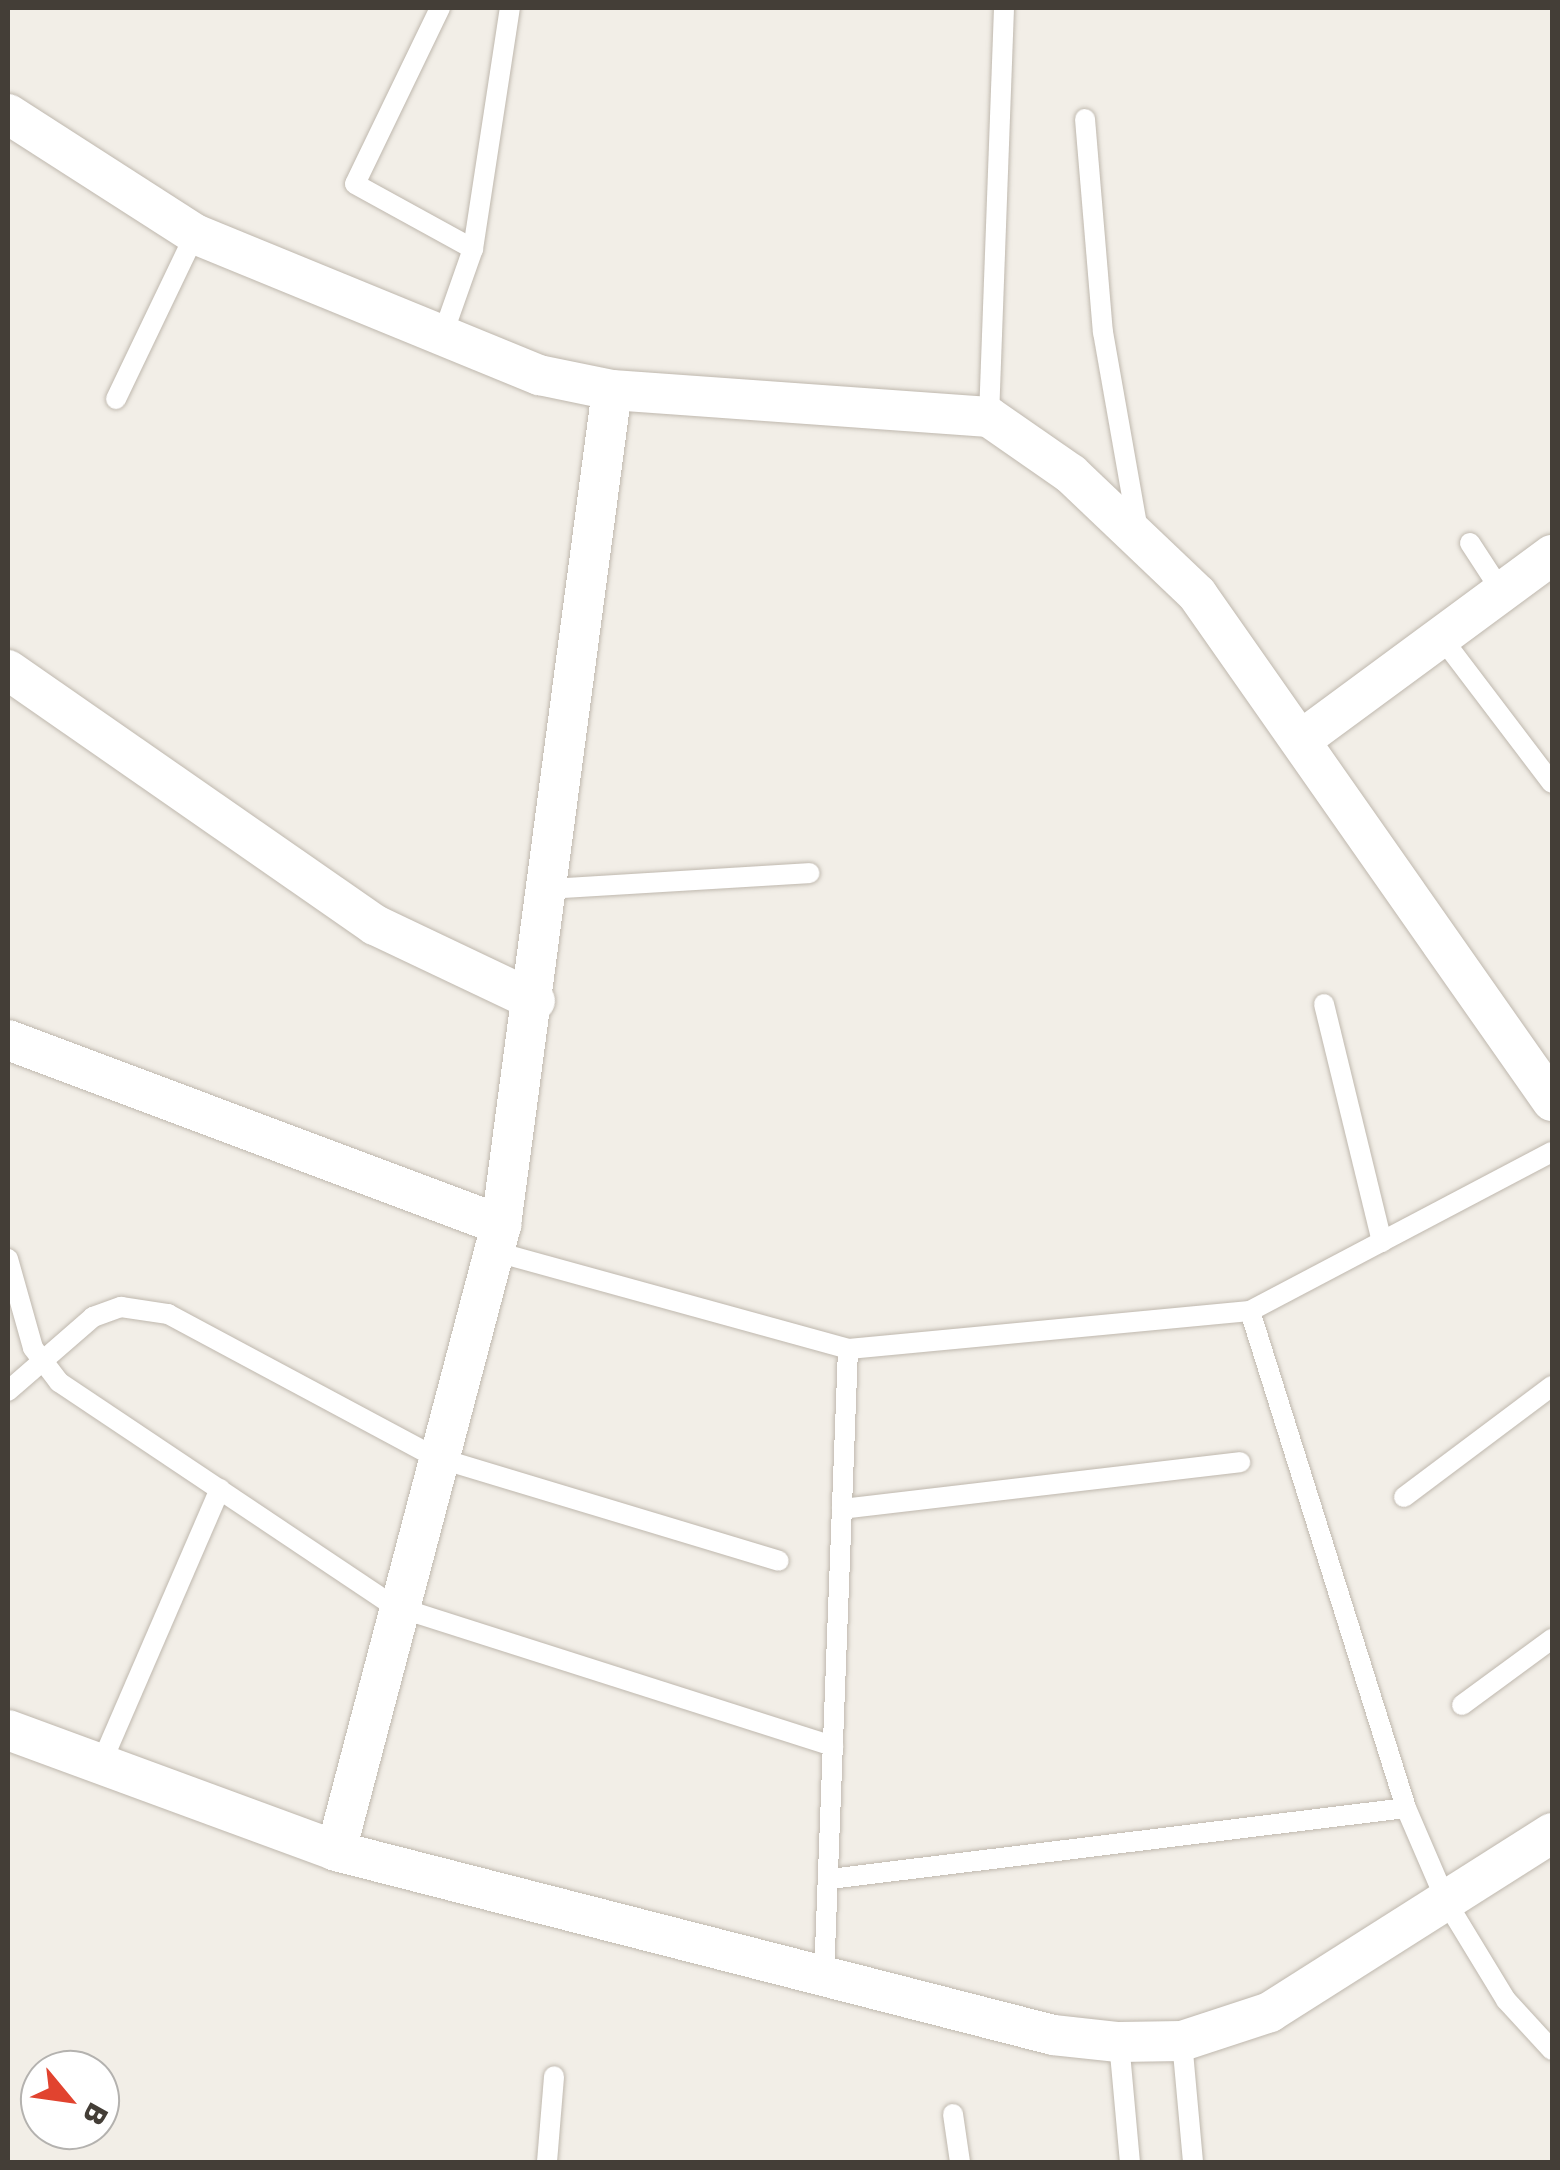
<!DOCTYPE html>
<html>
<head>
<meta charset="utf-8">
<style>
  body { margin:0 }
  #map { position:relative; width:1560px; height:2170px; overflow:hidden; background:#f2eee7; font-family:"DejaVu Sans",sans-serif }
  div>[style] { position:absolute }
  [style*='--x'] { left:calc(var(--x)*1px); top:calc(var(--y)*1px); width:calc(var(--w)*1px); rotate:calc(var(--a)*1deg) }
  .roads { filter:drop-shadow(0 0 2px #bfb8ae) drop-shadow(0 0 2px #bfb8ae) }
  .lane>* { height:20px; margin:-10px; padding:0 10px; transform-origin:10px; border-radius:10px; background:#fff }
  .street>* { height:40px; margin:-20px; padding:0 20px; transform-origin:20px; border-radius:20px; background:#fff }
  span { translate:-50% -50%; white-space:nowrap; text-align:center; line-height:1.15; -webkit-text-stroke:9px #fff; paint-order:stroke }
  .frame { position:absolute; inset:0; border:10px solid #443e37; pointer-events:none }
  .north { position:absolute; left:20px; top:2050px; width:100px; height:100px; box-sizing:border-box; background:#fff; border:2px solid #b4b2af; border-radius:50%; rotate:119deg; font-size:28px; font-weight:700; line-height:40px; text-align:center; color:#443e37 }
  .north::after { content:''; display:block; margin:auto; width:35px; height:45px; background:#e1432f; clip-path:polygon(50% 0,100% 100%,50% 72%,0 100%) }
</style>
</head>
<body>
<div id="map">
  <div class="roads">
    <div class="lane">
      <div style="--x:440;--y:8;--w:195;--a:115.8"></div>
      <div style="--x:355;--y:184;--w:135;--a:28.8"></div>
      <div style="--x:1085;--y:119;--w:214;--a:85.2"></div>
      <div style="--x:1103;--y:332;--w:202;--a:80"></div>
      <div style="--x:443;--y:334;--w:90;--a:-70.6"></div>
      <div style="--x:473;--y:249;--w:244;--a:-81.3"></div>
      <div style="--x:116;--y:399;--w:183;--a:-64.4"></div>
      <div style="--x:989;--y:417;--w:409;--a:-87.9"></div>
      <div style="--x:1470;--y:543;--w:59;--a:56.9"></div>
      <div style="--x:1441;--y:637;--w:183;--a:52.8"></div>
      <div style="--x:548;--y:889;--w:262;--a:-3.5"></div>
      <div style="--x:1324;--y:1004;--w:245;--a:76.3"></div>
      <div style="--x:493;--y:1251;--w:368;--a:15.4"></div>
      <div style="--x:848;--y:1349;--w:404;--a:-5.4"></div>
      <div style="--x:1250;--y:1311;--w:341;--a:-27.8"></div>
      <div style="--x:8;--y:1259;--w:92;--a:74.3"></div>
      <div style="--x:33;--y:1348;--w:43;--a:52.6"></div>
      <div style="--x:59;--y:1382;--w:403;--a:33.8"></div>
      <div style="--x:394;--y:1606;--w:461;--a:17.7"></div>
      <div style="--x:1250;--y:1311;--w:521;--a:72.57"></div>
      <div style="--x:1406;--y:1808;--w:103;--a:66.7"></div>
      <div style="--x:1447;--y:1903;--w:114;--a:58.7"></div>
      <div style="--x:1506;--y:2000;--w:68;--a:47.4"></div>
      <div style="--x:8;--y:1391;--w:113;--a:-41"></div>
      <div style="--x:93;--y:1317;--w:30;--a:-20"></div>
      <div style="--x:121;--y:1307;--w:48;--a:8.5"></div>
      <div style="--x:168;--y:1314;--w:303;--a:28.2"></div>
      <div style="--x:435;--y:1457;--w:359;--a:16.8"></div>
      <div style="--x:1404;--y:1497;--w:185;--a:-36.9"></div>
      <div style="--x:842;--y:1509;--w:401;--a:-6.7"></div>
      <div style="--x:1462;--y:1705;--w:112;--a:-36.3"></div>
      <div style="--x:100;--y:1766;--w:302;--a:-66.6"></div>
      <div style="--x:830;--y:1879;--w:580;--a:-7.03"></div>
      <div style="--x:824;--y:1977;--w:628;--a:-87.81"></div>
      <div style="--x:1182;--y:2041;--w:121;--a:84.8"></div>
      <div style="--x:1119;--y:2042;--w:121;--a:84.8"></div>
      <div style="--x:953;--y:2114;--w:49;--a:81.7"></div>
      <div style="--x:547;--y:2162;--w:86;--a:-85.3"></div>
    </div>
    <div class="street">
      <div style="--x:8;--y:114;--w:222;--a:32.7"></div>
      <div style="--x:195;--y:234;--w:372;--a:22.3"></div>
      <div style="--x:539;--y:375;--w:75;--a:11.6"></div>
      <div style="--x:612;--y:390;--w:378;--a:4.1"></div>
      <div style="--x:989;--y:417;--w:100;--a:34.8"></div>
      <div style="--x:1071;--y:474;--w:174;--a:43.6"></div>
      <div style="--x:1197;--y:594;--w:619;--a:55"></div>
      <div style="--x:8;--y:670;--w:447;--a:34.8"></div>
      <div style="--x:375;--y:925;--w:177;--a:25.4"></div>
      <div style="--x:1301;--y:740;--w:312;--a:-36.4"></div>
      <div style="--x:8;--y:1040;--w:527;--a:20.57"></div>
      <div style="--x:8;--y:1730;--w:350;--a:20.2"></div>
      <div style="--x:336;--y:1851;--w:740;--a:14.39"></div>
      <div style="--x:1053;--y:2035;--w:66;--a:6.1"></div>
      <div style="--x:1119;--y:2042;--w:63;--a:-0.9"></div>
      <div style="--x:1182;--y:2041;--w:93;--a:-18.2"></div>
      <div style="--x:1270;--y:2012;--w:334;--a:-32.4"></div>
      <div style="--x:336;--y:1851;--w:647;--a:-75.23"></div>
      <div style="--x:501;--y:1225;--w:842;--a:-82.43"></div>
    </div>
  </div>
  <div class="frame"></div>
  <div class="north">B</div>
</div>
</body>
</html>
